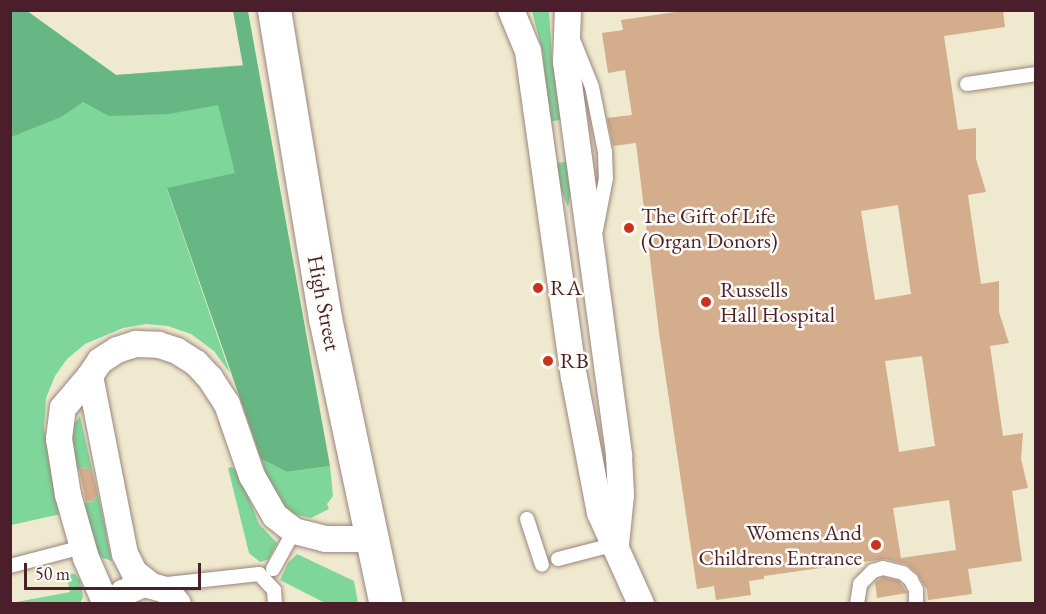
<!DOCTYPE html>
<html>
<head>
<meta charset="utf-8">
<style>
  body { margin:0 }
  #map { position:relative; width:1046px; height:614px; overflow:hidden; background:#efe9cf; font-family:"EB Garamond",serif }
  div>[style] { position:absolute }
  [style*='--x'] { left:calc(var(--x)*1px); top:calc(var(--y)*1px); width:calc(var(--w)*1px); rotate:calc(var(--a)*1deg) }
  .green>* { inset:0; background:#7ed69b }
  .forest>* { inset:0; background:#66b783 }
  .building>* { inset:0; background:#d3ad8c }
  .roads { filter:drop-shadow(0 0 2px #9c847d) drop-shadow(0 0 2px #9c847d) }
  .service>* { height:14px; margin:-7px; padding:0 7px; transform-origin:7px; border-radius:7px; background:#fff }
  .minor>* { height:26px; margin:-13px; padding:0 13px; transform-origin:13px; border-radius:13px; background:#fff }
  .primary>* { height:33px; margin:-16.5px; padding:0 16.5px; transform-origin:16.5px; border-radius:16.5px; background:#fff }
  .dots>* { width:16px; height:16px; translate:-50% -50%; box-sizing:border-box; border:3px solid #fdfcf7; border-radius:50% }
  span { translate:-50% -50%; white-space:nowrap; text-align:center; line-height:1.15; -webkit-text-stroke:5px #fdfcf7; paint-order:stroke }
  .poi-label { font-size:22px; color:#4a1f2b }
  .left { translate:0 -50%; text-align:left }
  .right { translate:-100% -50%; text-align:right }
  .street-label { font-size:22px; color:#4a1f2b }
  .frame { position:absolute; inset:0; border:12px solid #4a1f2b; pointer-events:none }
  .scale { position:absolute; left:24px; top:563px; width:177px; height:27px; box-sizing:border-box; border:3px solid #4a1f2b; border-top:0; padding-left:8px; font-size:18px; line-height:21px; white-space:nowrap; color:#4a1f2b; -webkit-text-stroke:4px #fdfcf7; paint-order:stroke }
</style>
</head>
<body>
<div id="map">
  <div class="green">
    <div style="clip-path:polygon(10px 11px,27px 11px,116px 75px,257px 64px,276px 166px,167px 189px,230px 373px,214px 351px,191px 334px,168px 326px,146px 324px,123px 328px,85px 344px,67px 359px,55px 376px,46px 398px,44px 428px,61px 514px,11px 525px)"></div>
    <div style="clip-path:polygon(532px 11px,549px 11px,552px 58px,566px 119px,547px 122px,543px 54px)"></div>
    <div style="clip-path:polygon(571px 161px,572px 187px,568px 207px,551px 164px)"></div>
    <div style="clip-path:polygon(80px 416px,93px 473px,86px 467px,76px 470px,71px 465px,71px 429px)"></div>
    <div style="clip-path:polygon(261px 459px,287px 472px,330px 466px,333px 496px,327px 504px,329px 509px,311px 518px,288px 513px,273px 494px)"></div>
    <div style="clip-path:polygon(232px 467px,239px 473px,259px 524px,277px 543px,269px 559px,260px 562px,249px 553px,228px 468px)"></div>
    <div style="clip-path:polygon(98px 494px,112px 561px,103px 558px,93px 549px,78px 498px,85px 503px,93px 501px)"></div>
    <div style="clip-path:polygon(297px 554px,354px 581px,358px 603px,325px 603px,280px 580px,288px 563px)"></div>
    <div style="clip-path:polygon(66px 573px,75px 574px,80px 580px,83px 597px,80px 603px,11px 603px,70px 592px)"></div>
  </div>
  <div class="forest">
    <div style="clip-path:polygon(11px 10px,27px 11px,116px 75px,243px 66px,233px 11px,248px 11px,330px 466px,287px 472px,261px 459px,167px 188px,235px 173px,218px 105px,169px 114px,109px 116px,83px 102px,61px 117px,11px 137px)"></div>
  </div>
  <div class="building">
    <div style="clip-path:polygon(evenodd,689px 10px,1003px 10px,1005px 27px,944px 36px,958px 130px,976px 128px,976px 159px,986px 192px,968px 195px,981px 284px,999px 281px,999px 312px,1009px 343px,990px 346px,1003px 436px,1023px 433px,1021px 459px,1028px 488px,1012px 491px,1022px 561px,968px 569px,972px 594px,928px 600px,927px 590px,917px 573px,906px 564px,885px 559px,764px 576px,764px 579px,749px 581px,751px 595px,716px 600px,714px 586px,697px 589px,659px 332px,636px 143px,613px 146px,607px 118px,632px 115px,625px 70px,608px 73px,602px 33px,623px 30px,621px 20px,689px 10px,898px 205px,911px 294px,875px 300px,861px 211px,898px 205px,689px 10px,922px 356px,935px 446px,899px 452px,885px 361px,922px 356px,689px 10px,949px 500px,956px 550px,901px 558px,893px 508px,949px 500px)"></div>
    <div style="clip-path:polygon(87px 467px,93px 473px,98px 494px,93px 501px,86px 502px,79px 469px)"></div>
    <div style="clip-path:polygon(883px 577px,899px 581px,907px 593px,877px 598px,875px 582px)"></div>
  </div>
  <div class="roads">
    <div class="service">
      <div style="--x:572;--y:37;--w:54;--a:68.2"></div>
      <div style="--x:592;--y:87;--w:66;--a:78.7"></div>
      <div style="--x:605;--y:152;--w:26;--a:88"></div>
      <div style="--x:606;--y:178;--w:53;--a:100.9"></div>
      <div style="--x:967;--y:84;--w:70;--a:-8.2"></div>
      <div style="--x:527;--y:519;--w:48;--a:71.9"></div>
      <div style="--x:558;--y:559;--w:60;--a:-14.5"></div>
      <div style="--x:10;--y:566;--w:75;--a:-14.6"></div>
      <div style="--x:273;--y:569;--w:43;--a:-61.1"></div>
      <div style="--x:158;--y:585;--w:102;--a:-6.2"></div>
      <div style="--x:259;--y:574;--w:22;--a:47"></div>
      <div style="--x:274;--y:590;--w:14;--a:86"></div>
      <div style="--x:857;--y:604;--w:20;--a:-81"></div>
      <div style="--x:860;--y:584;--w:18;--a:-45"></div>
      <div style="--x:873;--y:571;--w:10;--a:-17"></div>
      <div style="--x:883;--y:568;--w:21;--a:14"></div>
      <div style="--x:903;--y:573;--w:11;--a:41"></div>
      <div style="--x:911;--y:580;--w:11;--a:63"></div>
      <div style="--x:916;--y:590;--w:14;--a:90"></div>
    </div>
    <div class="minor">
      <div style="--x:511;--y:10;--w:44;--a:67.5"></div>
      <div style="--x:528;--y:51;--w:329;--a:82"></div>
      <div style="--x:574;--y:377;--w:138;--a:79.2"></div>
      <div style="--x:600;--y:513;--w:100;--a:65.7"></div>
      <div style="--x:568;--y:10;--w:52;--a:92.2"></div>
      <div style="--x:566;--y:62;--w:398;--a:82.3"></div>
      <div style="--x:619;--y:456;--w:39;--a:87"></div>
      <div style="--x:621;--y:495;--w:49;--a:95.8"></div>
      <div style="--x:90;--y:376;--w:18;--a:-56"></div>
      <div style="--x:100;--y:361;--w:20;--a:-33"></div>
      <div style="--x:117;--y:350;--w:20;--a:-18"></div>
      <div style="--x:136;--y:344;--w:23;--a:2"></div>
      <div style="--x:159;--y:345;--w:19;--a:18"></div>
      <div style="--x:177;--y:351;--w:22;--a:32"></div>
      <div style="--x:196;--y:363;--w:21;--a:47"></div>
      <div style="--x:210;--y:378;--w:31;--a:57"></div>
      <div style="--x:227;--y:404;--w:76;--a:70.9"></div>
      <div style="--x:252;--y:476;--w:46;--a:60.1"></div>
      <div style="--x:275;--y:516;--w:24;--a:38"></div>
      <div style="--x:294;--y:531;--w:32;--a:14"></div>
      <div style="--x:325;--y:539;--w:47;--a:0"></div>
      <div style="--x:106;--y:604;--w:50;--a:-113.5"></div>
      <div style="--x:86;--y:558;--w:66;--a:-105.9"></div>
      <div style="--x:68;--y:495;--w:57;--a:-99.1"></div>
      <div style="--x:59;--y:439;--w:31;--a:-83"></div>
      <div style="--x:63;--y:408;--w:42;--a:-49.8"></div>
      <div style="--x:90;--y:376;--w:181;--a:78.9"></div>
      <div style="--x:125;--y:554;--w:20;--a:63"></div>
      <div style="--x:134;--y:572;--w:19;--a:39"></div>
      <div style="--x:115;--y:604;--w:14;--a:-54"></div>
      <div style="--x:123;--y:593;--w:23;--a:-23"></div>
      <div style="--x:144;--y:584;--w:23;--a:15"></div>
      <div style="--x:166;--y:590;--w:18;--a:49"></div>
    </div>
    <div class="primary">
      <div style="--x:274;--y:10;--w:312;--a:80.6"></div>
      <div style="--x:325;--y:318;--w:292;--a:78"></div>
    </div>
  </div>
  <div class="dots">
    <div style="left:629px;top:228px;background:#c8321e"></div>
    <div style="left:538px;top:288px;background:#c8321e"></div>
    <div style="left:706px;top:302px;background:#c8321e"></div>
    <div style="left:548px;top:361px;background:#c8321e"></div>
    <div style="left:876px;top:545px;background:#c8321e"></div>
  </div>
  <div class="poi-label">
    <span class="left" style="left:641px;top:228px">The Gift of Life<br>(Organ Donors)</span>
    <span class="left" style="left:550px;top:288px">RA</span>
    <span class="left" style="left:720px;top:302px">Russells<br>Hall Hospital</span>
    <span class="left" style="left:560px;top:361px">RB</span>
    <span class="right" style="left:862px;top:545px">Womens And<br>Childrens Entrance</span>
  </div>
  <div class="street-label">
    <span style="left:324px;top:303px;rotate:79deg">High Street</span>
  </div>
  <div class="frame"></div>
  <div class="scale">50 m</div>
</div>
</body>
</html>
